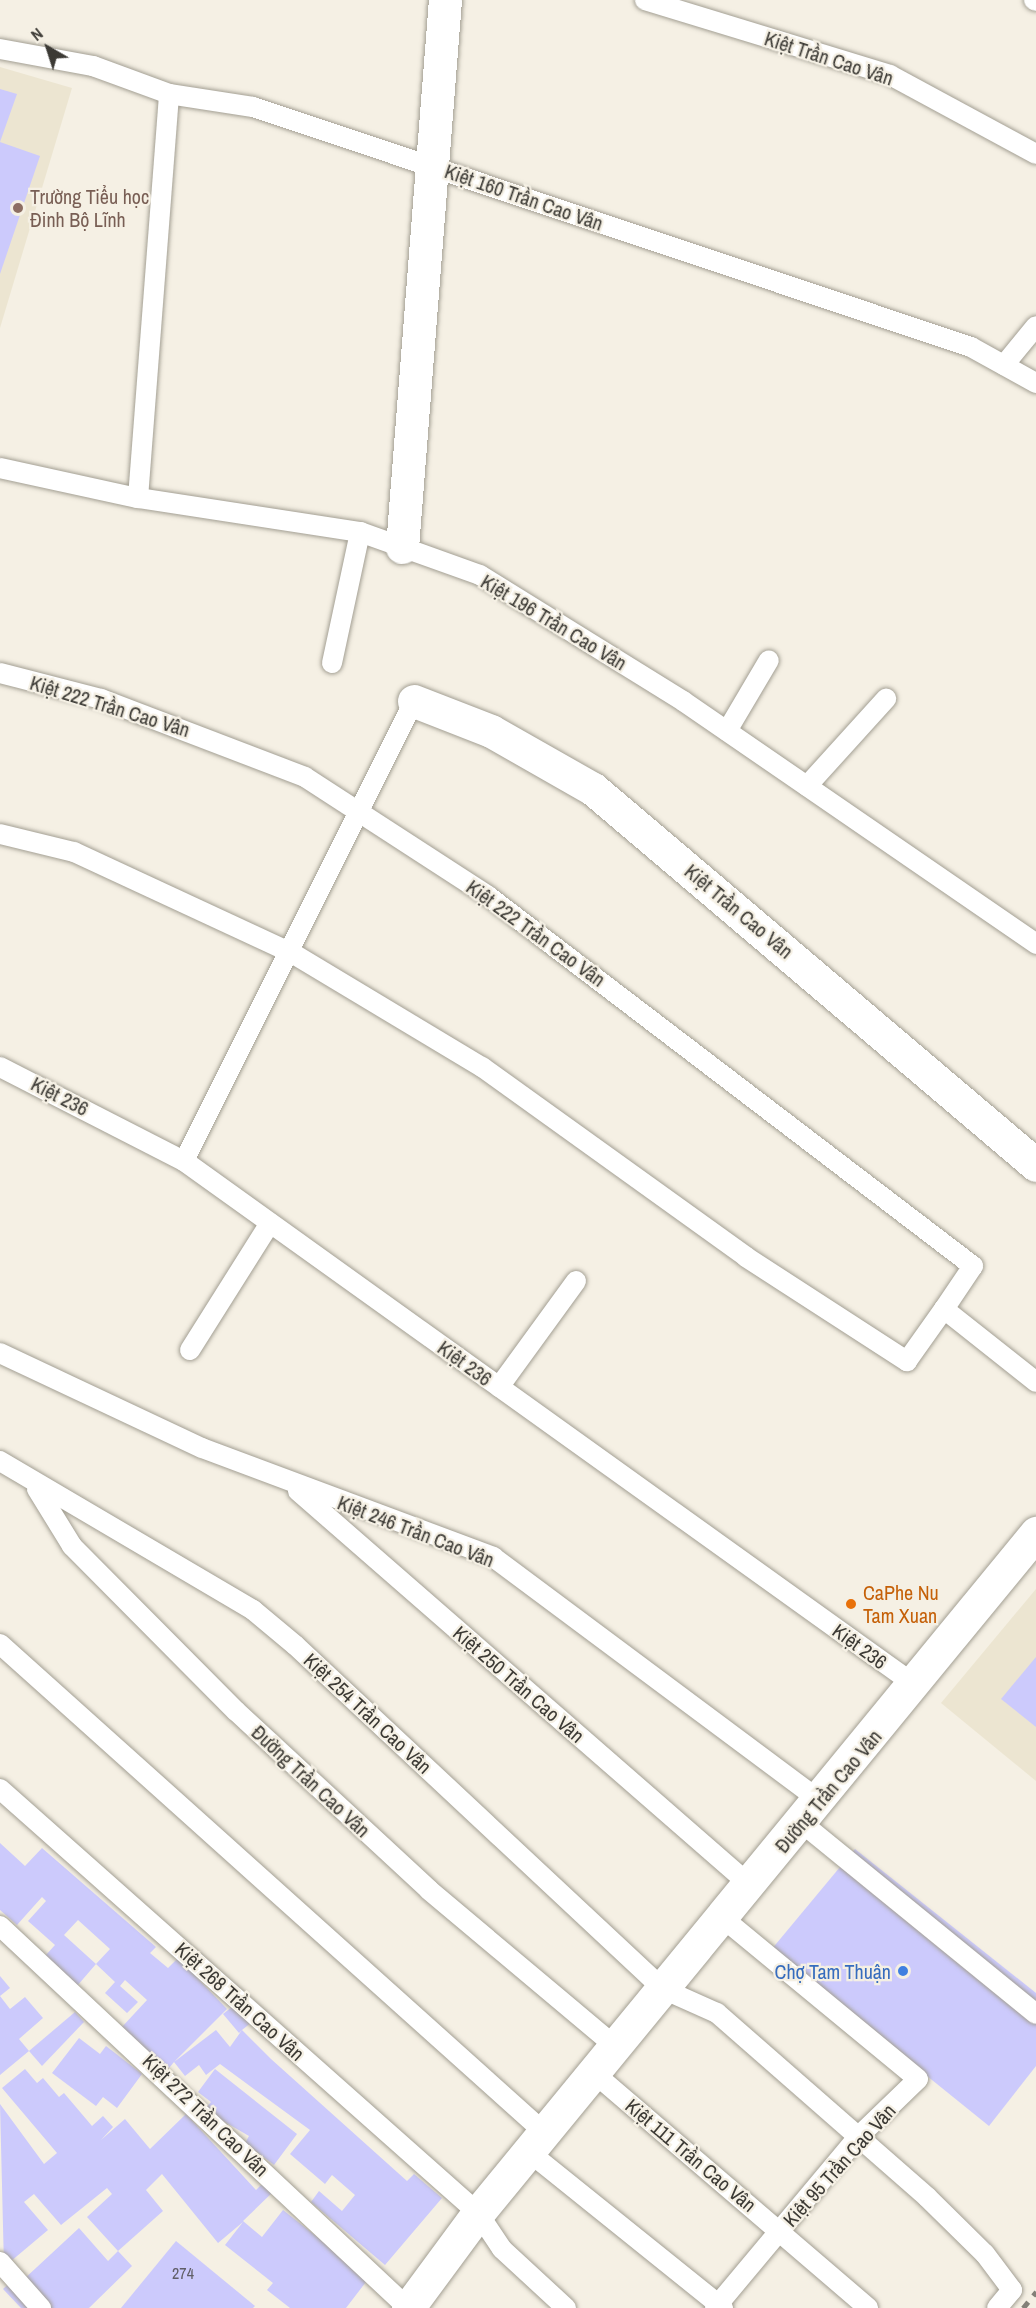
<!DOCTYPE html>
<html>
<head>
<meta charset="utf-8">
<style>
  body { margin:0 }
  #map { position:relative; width:1036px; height:2308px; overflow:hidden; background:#f5f0e4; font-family:"Archivo Narrow",sans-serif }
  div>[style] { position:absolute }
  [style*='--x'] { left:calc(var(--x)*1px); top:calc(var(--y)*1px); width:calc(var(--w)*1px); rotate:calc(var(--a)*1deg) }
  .built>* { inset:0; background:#ece5d1 }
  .building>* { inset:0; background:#cccafc }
  .roads { filter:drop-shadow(0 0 2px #a39f93) drop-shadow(0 0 2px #a39f93) }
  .lane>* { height:20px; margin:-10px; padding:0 10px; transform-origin:10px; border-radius:10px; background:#fff }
  .street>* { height:33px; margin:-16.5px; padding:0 16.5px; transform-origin:16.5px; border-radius:16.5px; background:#fff }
  .secondary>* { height:33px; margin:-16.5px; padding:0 16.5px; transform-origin:16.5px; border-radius:16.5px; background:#fff }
  .rail>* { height:4.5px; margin-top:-2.25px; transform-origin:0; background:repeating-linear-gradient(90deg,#838078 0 8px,transparent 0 16px) }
  .dots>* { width:16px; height:16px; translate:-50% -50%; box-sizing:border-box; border:3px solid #f5f0e4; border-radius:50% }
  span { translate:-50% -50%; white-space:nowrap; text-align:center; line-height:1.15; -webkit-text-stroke:4.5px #f5f0e4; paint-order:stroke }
  .number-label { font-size:16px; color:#605e67 }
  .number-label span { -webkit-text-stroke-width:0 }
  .street-label { font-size:20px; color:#3c3a35 }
  .education-label { font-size:20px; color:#785e54 }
  .left { translate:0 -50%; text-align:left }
  .food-label { font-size:20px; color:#c56008 }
  .shop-label { font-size:20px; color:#366cbe }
  .right { translate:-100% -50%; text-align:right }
  .north { position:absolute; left:18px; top:18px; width:60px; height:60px; -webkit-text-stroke:4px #f5f0e4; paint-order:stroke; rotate:321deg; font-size:16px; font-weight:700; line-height:24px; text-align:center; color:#3c3a35 }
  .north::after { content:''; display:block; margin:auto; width:21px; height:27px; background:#3c3a35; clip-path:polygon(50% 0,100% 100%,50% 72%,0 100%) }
</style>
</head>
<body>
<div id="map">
  <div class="built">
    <div style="clip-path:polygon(0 67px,72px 88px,0 328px)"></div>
    <div style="clip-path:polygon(1036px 1589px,1036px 1781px,941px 1703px)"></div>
  </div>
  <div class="building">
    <div style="clip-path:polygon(0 89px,17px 94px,0 142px)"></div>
    <div style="clip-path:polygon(0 142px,40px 156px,0 274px)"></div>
    <div style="clip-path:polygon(1036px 1657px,1036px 1727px,1001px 1699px)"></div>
    <div style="clip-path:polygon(0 1843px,25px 1866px,42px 1848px,156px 1947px,150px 1953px,168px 1968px,178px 1958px,227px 2009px,174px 2062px,216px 2030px,230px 2047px,242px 2030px,239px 2033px,223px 2014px,237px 2003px,252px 2022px,242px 2030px,271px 2059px,407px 2181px,414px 2174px,442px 2198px,385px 2265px,311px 2202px,319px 2191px,342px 2211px,355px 2195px,332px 2175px,325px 2184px,290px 2154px,310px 2130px,220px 2064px,206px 2075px,199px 2065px,185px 2076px,174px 2062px,169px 2068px,148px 2053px,121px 2028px,147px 2000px,125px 1980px,120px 1986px,138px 2002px,127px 2013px,105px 1993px,115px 1982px,96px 1964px,110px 1949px,78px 1920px,64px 1935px,96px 1964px,77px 1986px,45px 1956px,55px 1945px,28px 1921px,46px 1901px,42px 1897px,17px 1925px,0 1910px)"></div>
    <div style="clip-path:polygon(855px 1849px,1036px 1993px,1036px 2066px,989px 2126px,771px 1950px)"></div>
    <div style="clip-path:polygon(0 1976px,10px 1988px,0 1996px)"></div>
    <div style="clip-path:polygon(0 1996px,10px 2009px,25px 1997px,43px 2018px,19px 2039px,29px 2051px,0 2075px)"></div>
    <div style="clip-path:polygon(75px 2012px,84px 2022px,42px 2066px,29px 2051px)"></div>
    <div style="clip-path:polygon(79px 2038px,100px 2054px,106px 2046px,142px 2074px,117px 2108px,103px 2097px,96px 2106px,52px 2073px)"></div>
    <div style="clip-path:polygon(25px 2069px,37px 2083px,43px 2078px,59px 2097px,64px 2093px,92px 2126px,103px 2116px,113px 2127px,101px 2140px,125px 2119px,150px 2149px,186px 2114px,256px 2190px,266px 2180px,275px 2190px,243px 2221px,262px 2237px,283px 2210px,369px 2278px,346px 2308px,290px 2308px,267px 2290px,273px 2283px,225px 2245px,243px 2222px,218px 2243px,162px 2174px,146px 2190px,163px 2211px,118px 2251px,87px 2217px,112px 2194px,107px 2188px,61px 2225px,34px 2194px,24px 2202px,48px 2230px,4px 2267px,0 2104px,44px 2164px,57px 2153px,2px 2088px)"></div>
    <div style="clip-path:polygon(215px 2069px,297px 2134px,274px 2165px,245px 2143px,249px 2136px,204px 2110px,211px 2102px,198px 2092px)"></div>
    <div style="clip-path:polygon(79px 2228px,108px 2261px,118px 2251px,132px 2266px,89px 2308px,21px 2308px,3px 2289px,18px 2275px,23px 2280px)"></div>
    <div style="clip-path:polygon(176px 2241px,255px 2306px,253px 2308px,121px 2308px)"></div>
  </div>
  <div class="roads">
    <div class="lane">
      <div style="--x:645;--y:0;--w:256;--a:17"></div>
      <div style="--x:890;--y:75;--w:166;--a:28.4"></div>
      <div style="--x:1034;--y:0;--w:2;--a:27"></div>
      <div style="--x:0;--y:49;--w:95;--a:10.4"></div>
      <div style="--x:93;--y:66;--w:81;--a:20.2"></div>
      <div style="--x:169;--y:94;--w:85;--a:8.8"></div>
      <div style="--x:253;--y:107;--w:757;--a:18.48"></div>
      <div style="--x:971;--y:347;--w:74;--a:29"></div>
      <div style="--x:1004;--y:365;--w:50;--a:-50.6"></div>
      <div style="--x:0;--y:468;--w:141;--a:12.3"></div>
      <div style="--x:138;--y:498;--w:225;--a:8.7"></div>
      <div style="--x:360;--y:532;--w:127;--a:19.7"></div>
      <div style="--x:480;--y:575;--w:239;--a:31.8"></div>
      <div style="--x:683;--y:701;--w:429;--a:34.5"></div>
      <div style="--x:138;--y:498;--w:405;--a:-85.6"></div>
      <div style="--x:332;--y:663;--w:134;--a:-77.9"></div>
      <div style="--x:0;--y:673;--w:104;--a:14.4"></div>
      <div style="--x:101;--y:699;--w:218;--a:20.9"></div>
      <div style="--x:305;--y:777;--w:218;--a:33"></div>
      <div style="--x:488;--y:896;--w:610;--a:37.34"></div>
      <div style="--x:973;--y:1266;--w:52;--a:124"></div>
      <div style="--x:944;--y:1309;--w:117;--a:38.4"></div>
      <div style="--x:727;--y:731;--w:82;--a:-59.4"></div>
      <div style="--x:807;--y:786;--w:118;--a:-47.8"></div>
      <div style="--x:0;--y:834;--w:76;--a:13.7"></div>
      <div style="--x:74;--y:852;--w:240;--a:24.9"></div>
      <div style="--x:292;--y:953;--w:222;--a:31"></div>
      <div style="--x:482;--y:1067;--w:325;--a:35.7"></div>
      <div style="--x:746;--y:1257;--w:192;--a:32.9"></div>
      <div style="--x:907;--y:1361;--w:64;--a:-54.6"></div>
      <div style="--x:0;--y:1067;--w:207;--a:27.1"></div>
      <div style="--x:184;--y:1161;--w:899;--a:35.63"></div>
      <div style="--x:184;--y:1161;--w:514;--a:-63.43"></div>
      <div style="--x:190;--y:1350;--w:150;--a:-57.8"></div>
      <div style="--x:0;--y:1353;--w:223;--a:25.2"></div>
      <div style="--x:202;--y:1448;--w:311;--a:20.5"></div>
      <div style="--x:493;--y:1557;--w:408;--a:36.7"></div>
      <div style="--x:499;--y:1387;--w:131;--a:-54"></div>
      <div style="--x:0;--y:1461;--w:294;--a:30.5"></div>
      <div style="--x:253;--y:1610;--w:55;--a:39.8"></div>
      <div style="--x:295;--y:1645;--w:504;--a:43.07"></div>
      <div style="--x:663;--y:1989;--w:59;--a:24"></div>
      <div style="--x:717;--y:2013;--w:279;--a:41.2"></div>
      <div style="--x:927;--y:2197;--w:81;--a:44.5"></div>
      <div style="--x:985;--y:2254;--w:45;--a:53.1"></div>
      <div style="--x:1012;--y:2290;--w:23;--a:130"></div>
      <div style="--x:37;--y:1489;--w:67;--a:58.4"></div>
      <div style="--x:72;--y:1546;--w:233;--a:45.2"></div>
      <div style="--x:236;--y:1711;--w:263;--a:42.8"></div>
      <div style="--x:429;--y:1890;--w:244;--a:40"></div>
      <div style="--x:298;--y:1491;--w:600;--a:41.08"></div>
      <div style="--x:0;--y:1644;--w:732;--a:41.9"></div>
      <div style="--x:0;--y:1789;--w:639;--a:41.57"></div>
      <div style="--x:478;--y:2213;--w:43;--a:56.3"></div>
      <div style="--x:502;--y:2249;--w:87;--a:42.7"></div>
      <div style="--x:802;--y:1823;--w:302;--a:39.2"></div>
      <div style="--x:0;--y:1926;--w:559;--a:43.11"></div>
      <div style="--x:594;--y:2073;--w:361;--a:40.6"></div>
      <div style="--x:529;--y:2152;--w:249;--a:38.8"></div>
      <div style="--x:0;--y:2262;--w:62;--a:48.3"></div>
      <div style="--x:715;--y:2308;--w:223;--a:-50.1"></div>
      <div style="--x:858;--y:2137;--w:83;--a:-44"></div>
      <div style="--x:918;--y:2079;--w:253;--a:-140.5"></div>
    </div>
    <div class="street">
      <div style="--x:402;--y:547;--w:549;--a:-85.51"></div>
      <div style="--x:414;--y:701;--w:83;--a:21.3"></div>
      <div style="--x:491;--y:731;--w:117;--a:29.6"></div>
      <div style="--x:593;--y:789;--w:581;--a:40.32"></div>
    </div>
    <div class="secondary">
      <div style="--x:408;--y:2308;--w:118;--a:-53.6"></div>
      <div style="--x:478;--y:2213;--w:880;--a:-50.63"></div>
    </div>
  </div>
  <div class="rail">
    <div style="--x:1023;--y:2308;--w:21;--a:-51"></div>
  </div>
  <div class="dots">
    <div style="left:18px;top:208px;background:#8d6e63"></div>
    <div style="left:851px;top:1604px;background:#e8710a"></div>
    <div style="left:903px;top:1971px;background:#3f7fe0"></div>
  </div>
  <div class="number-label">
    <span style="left:183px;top:2273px">274</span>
  </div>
  <div class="street-label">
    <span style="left:829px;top:58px;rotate:18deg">Kiệt Trần Cao Vân</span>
    <span style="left:524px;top:197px;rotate:19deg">Kiệt 160 Trần Cao Vân</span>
    <span style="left:554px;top:622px;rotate:31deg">Kiệt 196 Trần Cao Vân</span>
    <span style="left:110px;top:706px;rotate:17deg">Kiệt 222 Trần Cao Vân</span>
    <span style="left:739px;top:911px;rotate:40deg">Kiệt Trần Cao Vân</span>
    <span style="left:536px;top:933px;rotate:36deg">Kiệt 222 Trần Cao Vân</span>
    <span style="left:60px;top:1096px;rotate:27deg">Kiệt 236</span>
    <span style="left:465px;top:1363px;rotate:36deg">Kiệt 236</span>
    <span style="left:416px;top:1531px;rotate:21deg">Kiệt 246 Trần Cao Vân</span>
    <span style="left:860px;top:1646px;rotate:36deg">Kiệt 236</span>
    <span style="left:519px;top:1684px;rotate:41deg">Kiệt 250 Trần Cao Vân</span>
    <span style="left:368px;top:1713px;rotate:43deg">Kiệt 254 Trần Cao Vân</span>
    <span style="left:311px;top:1781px;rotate:43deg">Đường Trần Cao Vân</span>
    <span style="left:828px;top:1791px;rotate:-50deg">Đường Trần Cao Vân</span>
    <span style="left:240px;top:2001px;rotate:42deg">Kiệt 268 Trần Cao Vân</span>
    <span style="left:206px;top:2115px;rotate:44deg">Kiệt 272 Trần Cao Vân</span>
    <span style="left:691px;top:2155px;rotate:40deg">Kiệt 111 Trần Cao Vân</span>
    <span style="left:839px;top:2165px;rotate:-48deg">Kiệt 95 Trần Cao Vân</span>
  </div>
  <div class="education-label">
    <span class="left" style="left:30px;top:208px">Trường Tiểu học<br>Đinh Bộ Lĩnh</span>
  </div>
  <div class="food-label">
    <span class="left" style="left:863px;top:1604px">CaPhe Nu<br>Tam Xuan</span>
  </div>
  <div class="shop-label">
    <span class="right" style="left:891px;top:1971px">Chợ Tam Thuận</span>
  </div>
  <div class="north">N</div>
</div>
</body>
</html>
